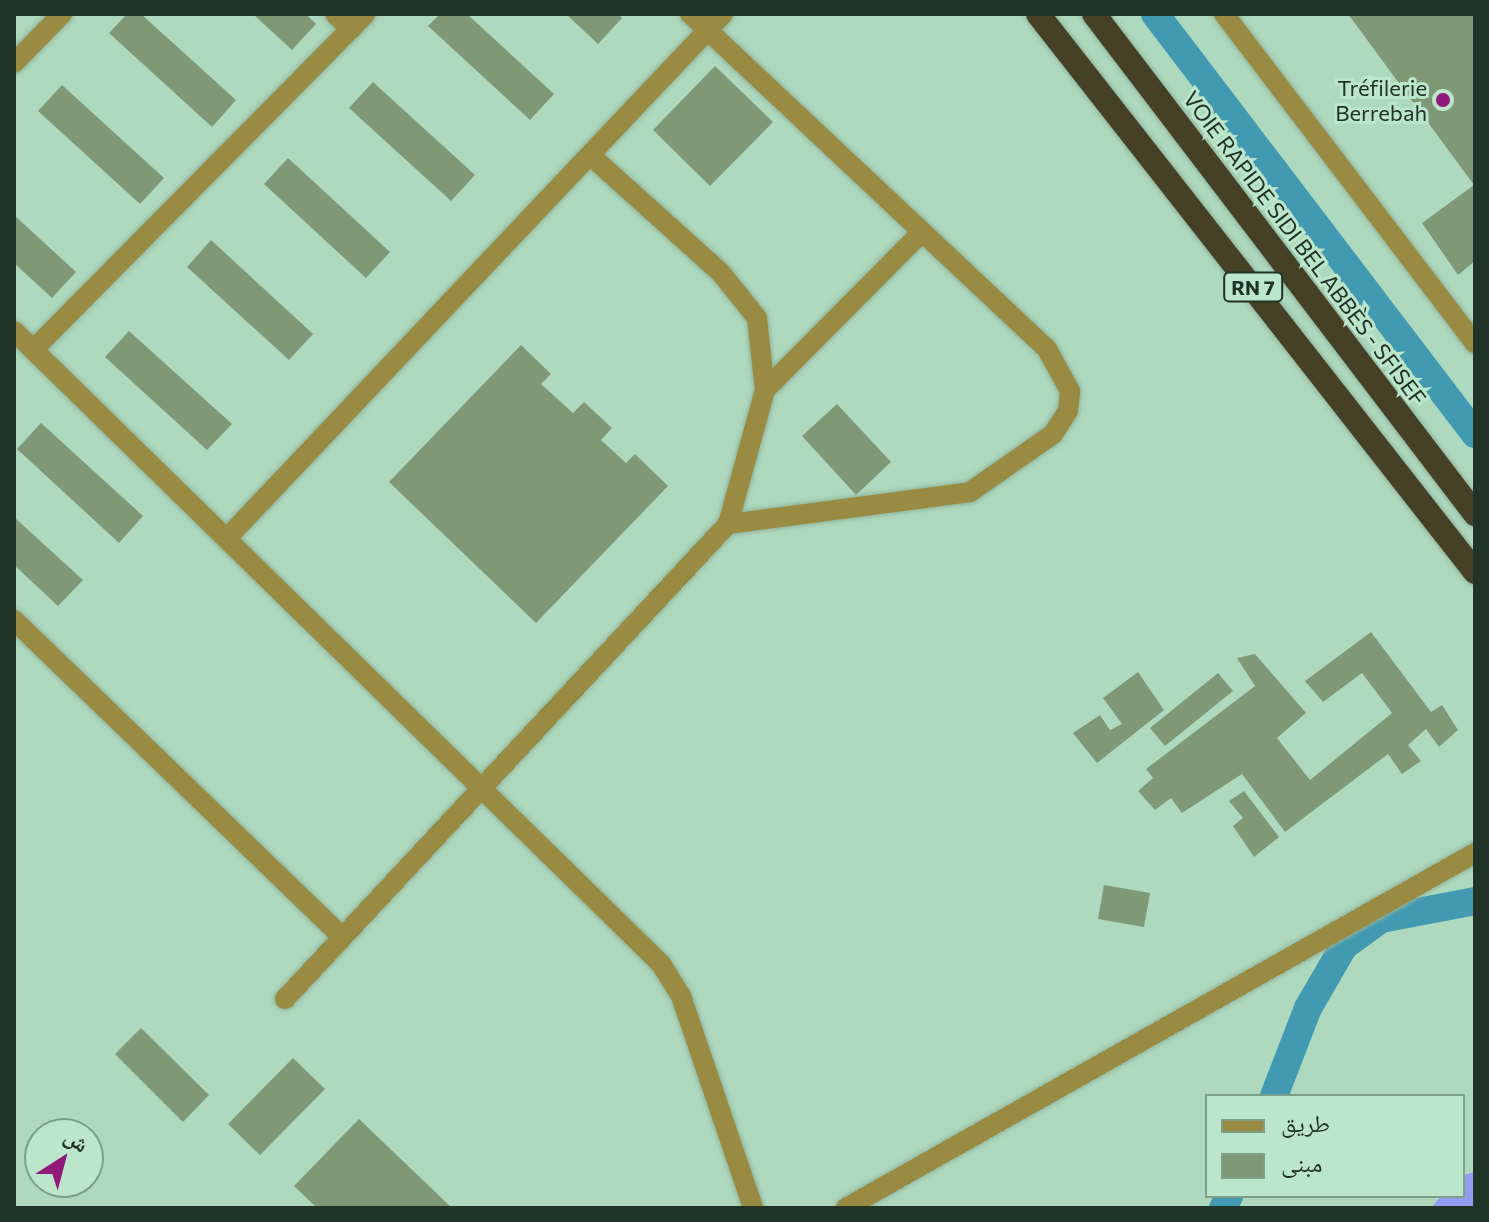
<!DOCTYPE html>
<html>
<head>
<meta charset="utf-8">
<style>
  body { margin:0 }
  #map { position:relative; width:1489px; height:1222px; overflow:hidden; background:#aed9be; font-family:Commissioner,"Noto Naskh Arabic",sans-serif }
  div>[style] { position:absolute }
  [style*='--x'] { left:calc(var(--x)*1px); top:calc(var(--y)*1px); width:calc(var(--w)*1px); rotate:calc(var(--a)*1deg) }
  .green>* { inset:0; background:#929cf0 }
  .canal>* { height:28px; margin:-14px; padding:0 14px; transform-origin:14px; border-radius:14px; background:#419ab1 }
  .building>* { inset:0; background:#7f9976 }
  .roads { filter:drop-shadow(0 0 2px #8fb49d) drop-shadow(0 0 2px #8fb49d) }
  .minor>* { height:20px; margin:-10px; padding:0 10px; transform-origin:10px; border-radius:10px; background:#9a8b42 }
  .highway>* { height:24px; margin:-12px; padding:0 12px; transform-origin:12px; border-radius:12px; background:#464126 }
  .dots>* { width:22px; height:22px; translate:-50% -50%; box-sizing:border-box; border:4px solid #bbe6cb; border-radius:50% }
  span { translate:-50% -50%; white-space:nowrap; text-align:center; line-height:1.15; -webkit-text-stroke:6px #bbe6cb; paint-order:stroke }
  .shield-label span { padding:2px 6px; background:#bbe6cb; border:2px solid; border-radius:6px; -webkit-text-stroke-width:0 }
  .shield-label { font-size:20px; color:#213227; font-weight:700 }
  .poi-label { font-size:22px; color:#213227 }
  .right { translate:-100% -50%; text-align:right }
  .street-label { font-size:22px; color:#213227 }
  .frame { position:absolute; inset:0; border:16px solid #213227; pointer-events:none }
  .legend { position:absolute; left:1205px; top:1094px; width:260px; height:104px; box-sizing:border-box; background:#bbe6cb; border:2px solid #7d9e89; margin:0; padding:10px 14px; list-style:none; font-size:24px; color:#213227 }
  .legend li { display:flex; align-items:center; gap:16px; height:40px }
  .legend b { width:40px; border:2px solid #7d9e89 }
  .north { position:absolute; left:24px; top:1118px; width:80px; height:80px; box-sizing:border-box; background:#bbe6cb; border:2px solid #7d9e89; border-radius:50%; rotate:36deg; font-size:22px; font-weight:700; line-height:32px; text-align:center; color:#213227 }
  .north::after { content:''; display:block; margin:auto; width:28px; height:36px; background:#8f1878; clip-path:polygon(50% 0,100% 100%,50% 72%,0 100%) }
</style>
</head>
<body>
<div id="map">
  <div class="green">
    <div style="clip-path:polygon(1475px 1172px,1475px 1208px,1431px 1208px,1441px 1196px,1463px 1196px,1463px 1175px)"></div>
  </div>
  <div class="canal">
    <div style="--x:1155;--y:14;--w:528;--a:52.7"></div>
    <div style="--x:1274;--y:1096;--w:94;--a:-68.9"></div>
    <div style="--x:1308;--y:1008;--w:72;--a:-59.9"></div>
    <div style="--x:1344;--y:946;--w:46;--a:-36.1"></div>
    <div style="--x:1381;--y:919;--w:96;--a:-10.8"></div>
    <div style="--x:1223;--y:1208;--w:13;--a:-63"></div>
  </div>
  <div class="building">
    <div style="clip-path:polygon(127px 14px,141px 14px,236px 100px,212px 127px,109px 33px)"></div>
    <div style="clip-path:polygon(253px 14px,306px 14px,316px 24px,292px 50px)"></div>
    <div style="clip-path:polygon(440px 14px,467px 14px,554px 94px,530px 120px,428px 26px)"></div>
    <div style="clip-path:polygon(566px 14px,618px 14px,622px 18px,598px 44px)"></div>
    <div style="clip-path:polygon(1348px 14px,1475px 14px,1475px 261px,1458px 275px,1422px 223px,1474px 185px)"></div>
    <div style="clip-path:polygon(715px 66px,773px 122px,710px 186px,653px 130px)"></div>
    <div style="clip-path:polygon(373px 82px,475px 175px,451px 201px,349px 108px)"></div>
    <div style="clip-path:polygon(62px 85px,164px 178px,140px 204px,38px 111px)"></div>
    <div style="clip-path:polygon(288px 158px,390px 252px,366px 278px,264px 184px)"></div>
    <div style="clip-path:polygon(14px 215px,76px 272px,52px 298px,14px 263px)"></div>
    <div style="clip-path:polygon(211px 240px,313px 334px,289px 360px,187px 267px)"></div>
    <div style="clip-path:polygon(129px 331px,232px 424px,207px 450px,105px 357px)"></div>
    <div style="clip-path:polygon(521px 345px,551px 374px,541px 384px,573px 413px,584px 402px,612px 428px,601px 440px,626px 463px,635px 454px,668px 486px,536px 623px,389px 482px)"></div>
    <div style="clip-path:polygon(837px 404px,891px 462px,856px 495px,802px 436px)"></div>
    <div style="clip-path:polygon(41px 423px,143px 516px,119px 543px,17px 449px)"></div>
    <div style="clip-path:polygon(14px 517px,83px 580px,58px 606px,14px 565px)"></div>
    <div style="clip-path:polygon(1371px 632px,1431px 712px,1442px 705px,1458px 730px,1439px 747px,1426px 729px,1408px 745px,1421px 761px,1402px 774px,1388px 754px,1285px 832px,1242px 774px,1182px 813px,1171px 798px,1155px 810px,1138px 791px,1153px 778px,1146px 769px,1255px 686px,1237px 658px,1255px 654px,1306px 713px,1277px 738px,1310px 780px,1392px 713px,1362px 673px,1323px 702px,1305px 681px)"></div>
    <div style="clip-path:polygon(1138px 672px,1164px 710px,1097px 763px,1073px 733px,1100px 715px,1110px 730px,1122px 724px,1103px 698px)"></div>
    <div style="clip-path:polygon(1218px 673px,1233px 691px,1165px 746px,1150px 728px)"></div>
    <div style="clip-path:polygon(1244px 791px,1279px 837px,1254px 857px,1233px 826px,1243px 818px,1229px 801px)"></div>
    <div style="clip-path:polygon(1104px 885px,1150px 893px,1144px 927px,1098px 919px)"></div>
    <div style="clip-path:polygon(141px 1028px,209px 1095px,183px 1122px,115px 1054px)"></div>
    <div style="clip-path:polygon(293px 1058px,325px 1089px,260px 1155px,228px 1124px)"></div>
    <div style="clip-path:polygon(359px 1119px,452px 1208px,317px 1208px,294px 1186px)"></div>
  </div>
  <div class="roads">
    <div class="minor">
      <div style="--x:335;--y:14;--w:22;--a:43"></div>
      <div style="--x:1224;--y:14;--w:414;--a:52.7"></div>
      <div style="--x:14;--y:63;--w:69;--a:-45.6"></div>
      <div style="--x:590;--y:155;--w:176;--a:42"></div>
      <div style="--x:721;--y:273;--w:58;--a:51.3"></div>
      <div style="--x:757;--y:318;--w:72;--a:83.7"></div>
      <div style="--x:765;--y:390;--w:139;--a:105.4"></div>
      <div style="--x:728;--y:524;--w:244;--a:-7.5"></div>
      <div style="--x:970;--y:492;--w:101;--a:-34.9"></div>
      <div style="--x:1053;--y:434;--w:27;--a:-57"></div>
      <div style="--x:1068;--y:411;--w:20;--a:-84"></div>
      <div style="--x:1070;--y:391;--w:48;--a:-118.7"></div>
      <div style="--x:1047;--y:349;--w:490;--a:-136.8"></div>
      <div style="--x:14;--y:331;--w:905;--a:44.37"></div>
      <div style="--x:661;--y:964;--w:38;--a:58"></div>
      <div style="--x:681;--y:996;--w:224;--a:71.2"></div>
      <div style="--x:33;--y:350;--w:472;--a:-45.3"></div>
      <div style="--x:765;--y:390;--w:223;--a:-45.2"></div>
      <div style="--x:227;--y:538;--w:722;--a:-46.57"></div>
      <div style="--x:14;--y:620;--w:456;--a:44"></div>
      <div style="--x:285;--y:999;--w:650;--a:-47"></div>
      <div style="--x:846;--y:1208;--w:722;--a:-29.44"></div>
    </div>
    <div class="highway">
      <div style="--x:1038;--y:14;--w:709;--a:51.93"></div>
      <div style="--x:1094;--y:14;--w:629;--a:52.69"></div>
    </div>
  </div>
  <div class="dots">
    <div style="left:1443px;top:100px;background:#8f1878"></div>
  </div>
  <div class="shield-label">
    <span style="left:1253px;top:287px">RN 7</span>
  </div>
  <div class="poi-label">
    <span class="right" style="left:1427px;top:100px">Tréfilerie<br>Berrebah</span>
  </div>
  <div class="street-label">
    <span style="left:1305px;top:248px;rotate:53deg">VOIE RAPIDE SIDI BEL ABBÈS - SFISEF</span>
  </div>
  <div class="frame"></div>
  <ul class="legend">
  <li><b style="height:10px;background:#9a8b42"></b>طريق</li>
  <li><b style="height:22px;background:#7f9976"></b>مبنى</li>
  </ul>
  <div class="north">ش</div>
</div>
</body>
</html>
